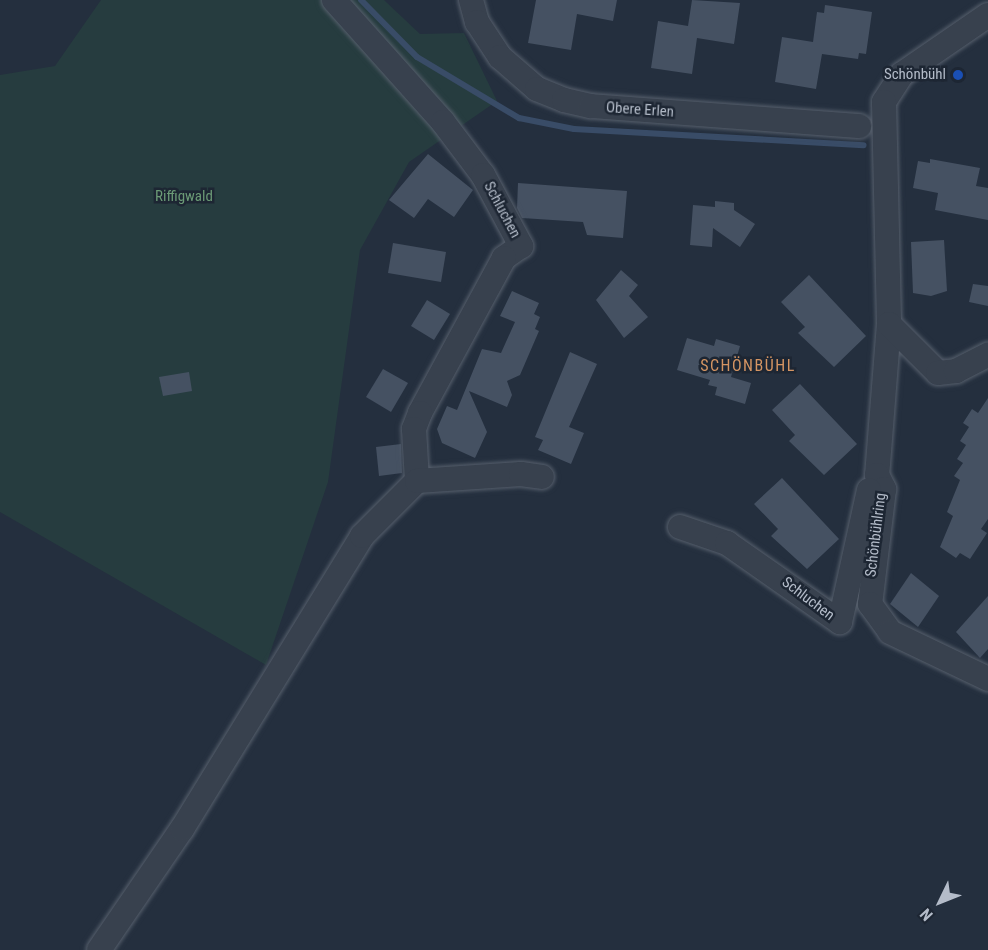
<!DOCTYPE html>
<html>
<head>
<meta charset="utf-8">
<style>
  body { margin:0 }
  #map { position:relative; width:988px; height:950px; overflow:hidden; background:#242f3e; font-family:"Roboto Condensed",sans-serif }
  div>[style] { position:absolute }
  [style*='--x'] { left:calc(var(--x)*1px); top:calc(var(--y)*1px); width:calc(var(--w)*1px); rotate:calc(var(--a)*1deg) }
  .green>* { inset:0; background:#263c3f }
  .stream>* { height:6px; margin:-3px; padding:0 3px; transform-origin:3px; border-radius:3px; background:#394c67 }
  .building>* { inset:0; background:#455162 }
  .roads { filter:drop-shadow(0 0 2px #565f6c) drop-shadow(0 0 2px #565f6c) }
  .minor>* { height:24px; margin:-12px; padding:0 12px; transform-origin:12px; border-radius:12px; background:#38414e }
  .dots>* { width:16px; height:16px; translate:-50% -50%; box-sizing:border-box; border:3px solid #1d2633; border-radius:50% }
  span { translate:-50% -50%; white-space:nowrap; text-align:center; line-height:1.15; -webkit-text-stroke:5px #1d2633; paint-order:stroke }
  .poi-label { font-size:15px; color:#b4bcc9 }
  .right { translate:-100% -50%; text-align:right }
  .street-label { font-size:15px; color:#b4bcc9 }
  .park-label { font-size:15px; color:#6b9a76 }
  .neighbourhood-label { font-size:16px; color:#d59563; letter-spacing:1.5px }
  .north { position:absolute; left:910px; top:872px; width:60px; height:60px; -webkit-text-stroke:4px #1d2633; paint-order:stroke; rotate:227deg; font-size:16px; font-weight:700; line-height:24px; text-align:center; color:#b4bcc9 }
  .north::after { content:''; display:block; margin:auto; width:21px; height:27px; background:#b4bcc9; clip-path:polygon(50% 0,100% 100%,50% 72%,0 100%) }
</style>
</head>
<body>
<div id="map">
  <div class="green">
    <div style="clip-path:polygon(101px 0,384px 0,420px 34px,464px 33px,497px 101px,409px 162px,360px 250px,328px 482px,266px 665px,0 512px,0 75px,55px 66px)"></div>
  </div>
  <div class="stream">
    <div style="--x:361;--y:0;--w:80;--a:45.5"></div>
    <div style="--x:417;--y:57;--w:119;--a:30.9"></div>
    <div style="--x:519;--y:118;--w:56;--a:11.3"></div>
    <div style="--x:574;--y:129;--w:290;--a:3.2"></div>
  </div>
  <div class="building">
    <div style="clip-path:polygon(536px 0,617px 0,613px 21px,577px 14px,571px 50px,528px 43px)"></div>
    <div style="clip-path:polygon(692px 0,740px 3px,734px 44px,697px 38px,692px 74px,651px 68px,658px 21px,688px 26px)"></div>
    <div style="clip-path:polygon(825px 5px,872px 12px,866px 54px,859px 53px,858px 59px,822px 54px,816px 89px,775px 82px,782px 37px,813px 42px,817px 12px,824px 13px)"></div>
    <div style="clip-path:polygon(428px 154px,473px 190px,454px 217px,428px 199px,414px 218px,389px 200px)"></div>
    <div style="clip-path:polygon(930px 159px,980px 168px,976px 186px,988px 188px,988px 220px,935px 210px,938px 193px,913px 188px,918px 161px,930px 163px)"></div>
    <div style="clip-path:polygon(518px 183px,627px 191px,623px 238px,587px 235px,583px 222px,522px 218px,517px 208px)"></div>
    <div style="clip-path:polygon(715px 201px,734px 203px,734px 210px,755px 224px,740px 247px,713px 228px,712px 247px,690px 245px,693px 205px,715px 207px)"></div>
    <div style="clip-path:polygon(944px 240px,947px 291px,931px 296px,913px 293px,911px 242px)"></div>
    <div style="clip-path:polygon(393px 243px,446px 252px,441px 282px,388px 273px)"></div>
    <div style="clip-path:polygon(621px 270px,638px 285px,629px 296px,648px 317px,624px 338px,596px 300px)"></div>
    <div style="clip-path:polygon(809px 275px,866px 336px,834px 367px,798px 333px,805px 327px,781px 302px)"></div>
    <div style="clip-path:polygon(973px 284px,988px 286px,988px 306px,969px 302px)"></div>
    <div style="clip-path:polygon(512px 291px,539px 303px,534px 314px,540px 317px,535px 329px,539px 331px,520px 375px,507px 381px,512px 395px,507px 407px,469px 391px,487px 432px,475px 458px,442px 443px,437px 429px,447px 406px,457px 410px,482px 349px,501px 353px,515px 322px,500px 316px)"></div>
    <div style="clip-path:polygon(427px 300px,450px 314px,434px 340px,411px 326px)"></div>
    <div style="clip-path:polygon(687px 338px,714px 346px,716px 339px,740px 346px,731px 377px,751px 383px,745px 404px,715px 395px,717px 387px,708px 385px,710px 380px,677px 370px)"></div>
    <div style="clip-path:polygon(570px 352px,597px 364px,569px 427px,584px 433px,571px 464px,538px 450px,543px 440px,535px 437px)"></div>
    <div style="clip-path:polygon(383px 369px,408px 383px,391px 412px,366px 397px)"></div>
    <div style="clip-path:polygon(189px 372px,192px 391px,163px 396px,159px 377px)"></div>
    <div style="clip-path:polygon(800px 384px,857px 444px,824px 475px,789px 441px,795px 435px,772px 410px)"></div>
    <div style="clip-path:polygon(988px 398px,988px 519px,981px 529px,987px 533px,970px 559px,960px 553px,956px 558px,940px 547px,953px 516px,947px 512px,960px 480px,954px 476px,963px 463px,957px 459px,966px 445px,960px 441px,969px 427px,963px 423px,972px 409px,978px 413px)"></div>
    <div style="clip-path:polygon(401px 444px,402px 473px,379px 476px,376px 447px)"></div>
    <div style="clip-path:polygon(782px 478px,839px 539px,807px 569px,771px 536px,778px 529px,754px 504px)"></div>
    <div style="clip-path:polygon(911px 573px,939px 596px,918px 627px,890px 604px)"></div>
    <div style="clip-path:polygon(988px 596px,988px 649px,980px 658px,956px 632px)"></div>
  </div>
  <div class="roads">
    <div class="minor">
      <div style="--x:334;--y:0;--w:164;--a:48.2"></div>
      <div style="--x:443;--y:122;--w:66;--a:53"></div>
      <div style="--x:483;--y:175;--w:81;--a:61.8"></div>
      <div style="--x:521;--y:246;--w:21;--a:145"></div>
      <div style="--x:504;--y:258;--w:176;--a:118.5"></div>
      <div style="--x:420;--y:413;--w:17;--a:111"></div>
      <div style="--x:414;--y:429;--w:52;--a:86.7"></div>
      <div style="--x:471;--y:0;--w:23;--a:75"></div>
      <div style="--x:477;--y:22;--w:42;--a:56.7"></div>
      <div style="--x:500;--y:57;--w:49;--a:40.9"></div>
      <div style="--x:537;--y:89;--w:29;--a:22"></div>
      <div style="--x:564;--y:100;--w:28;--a:13"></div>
      <div style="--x:591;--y:106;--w:269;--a:4.3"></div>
      <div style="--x:988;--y:15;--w:104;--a:145.5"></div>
      <div style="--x:902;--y:74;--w:33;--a:123"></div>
      <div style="--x:884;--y:102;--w:222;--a:88.7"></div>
      <div style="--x:889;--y:324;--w:151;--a:94.5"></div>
      <div style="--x:877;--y:475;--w:16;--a:63"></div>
      <div style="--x:884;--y:489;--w:116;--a:96.9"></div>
      <div style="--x:870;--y:604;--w:34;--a:54"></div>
      <div style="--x:890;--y:632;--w:109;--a:25.6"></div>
      <div style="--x:889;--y:324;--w:69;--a:45"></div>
      <div style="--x:938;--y:373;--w:18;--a:-6"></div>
      <div style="--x:956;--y:371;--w:36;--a:-27"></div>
      <div style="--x:680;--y:527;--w:50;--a:18.8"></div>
      <div style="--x:727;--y:543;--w:138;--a:35"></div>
      <div style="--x:840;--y:622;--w:135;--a:-77.6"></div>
      <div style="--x:99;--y:950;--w:147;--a:-55.6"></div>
      <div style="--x:182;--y:829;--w:344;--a:-58.4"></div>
      <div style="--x:362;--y:536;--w:78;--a:-45"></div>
      <div style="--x:417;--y:481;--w:104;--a:-3.9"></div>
      <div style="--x:521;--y:474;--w:21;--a:8"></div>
    </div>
  </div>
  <div class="dots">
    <div style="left:958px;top:75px;background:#1a4fb4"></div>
  </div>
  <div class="poi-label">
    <span class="right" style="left:946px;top:75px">Schönbühl</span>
  </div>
  <div class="street-label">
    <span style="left:640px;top:110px;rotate:4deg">Obere Erlen</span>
    <span style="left:502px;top:210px;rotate:62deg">Schluchen</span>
    <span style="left:876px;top:535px;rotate:-83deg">Schönbühlring</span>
    <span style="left:808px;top:599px;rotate:37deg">Schluchen</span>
  </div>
  <div class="park-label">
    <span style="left:184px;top:197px">Riffigwald</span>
  </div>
  <div class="neighbourhood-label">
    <span style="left:748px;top:366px">SCHÖNBÜHL</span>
  </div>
  <div class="north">N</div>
</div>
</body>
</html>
